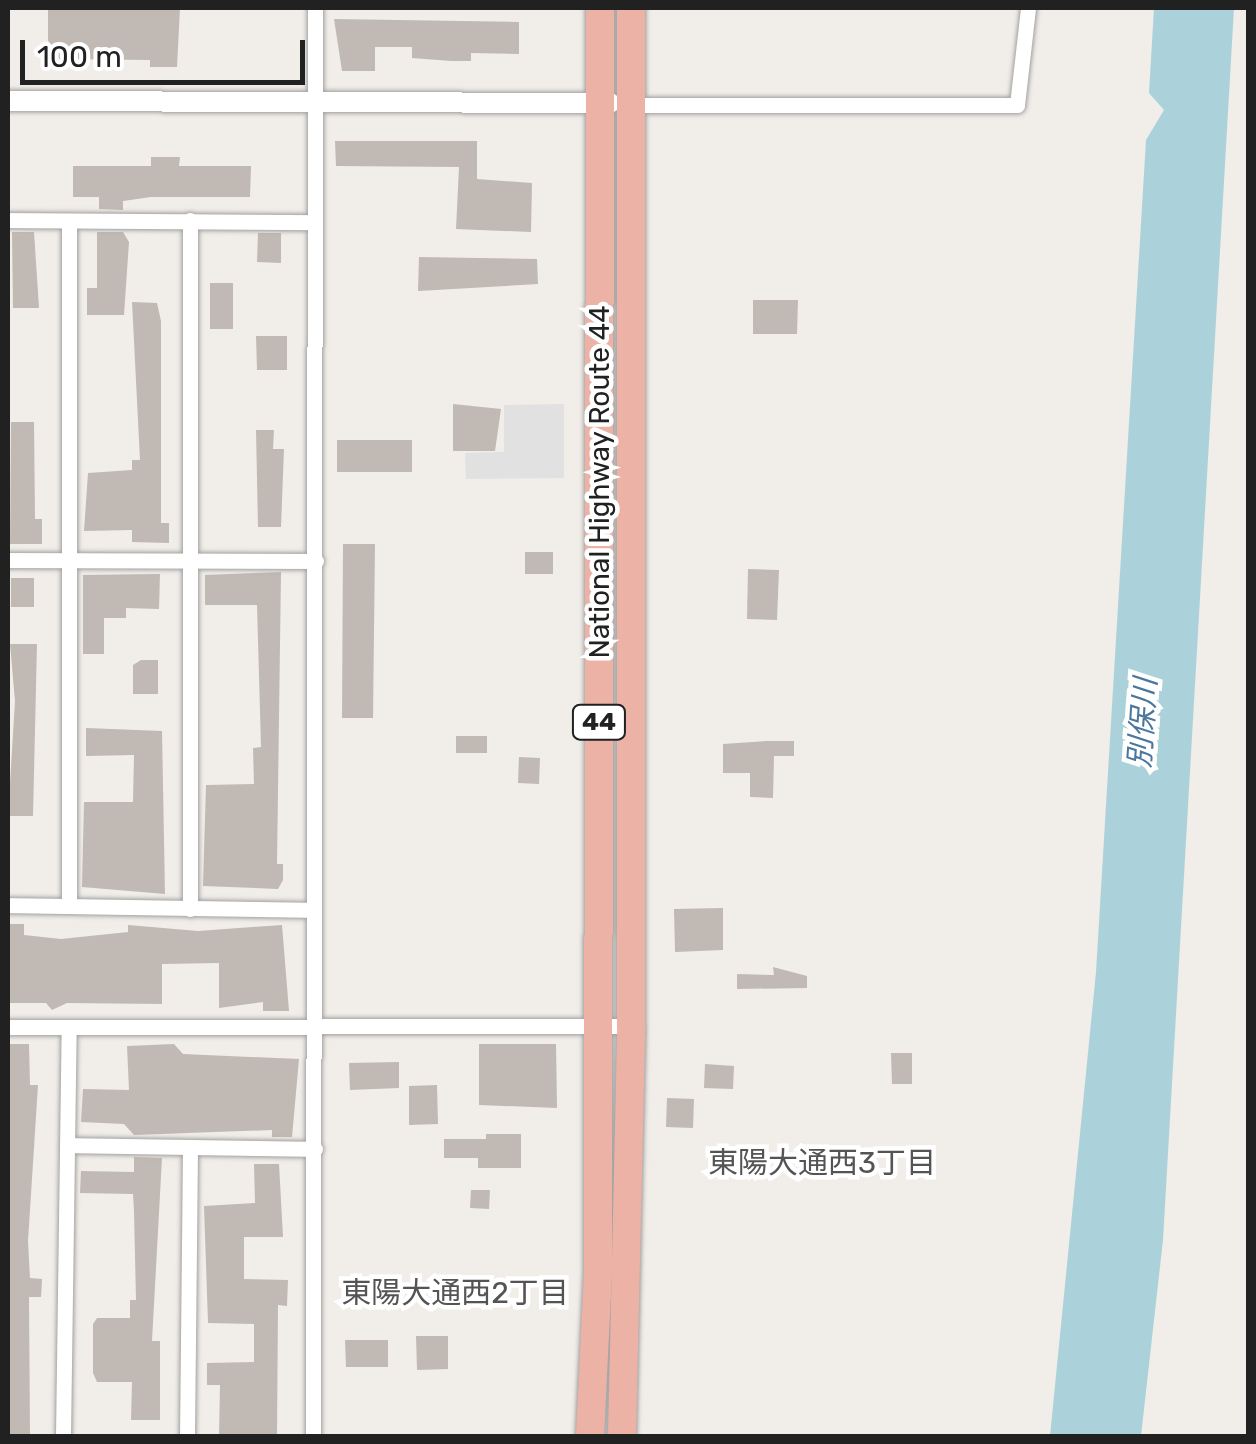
<!DOCTYPE html>
<html>
<head>
<meta charset="utf-8">
<style>
  body { margin:0 }
  #map { position:relative; width:1256px; height:1444px; overflow:hidden; background:#f1ede8; font-family:Rubik,"Noto Sans JP",sans-serif }
  div>[style] { position:absolute }
  [style*='--x'] { left:calc(var(--x)*1px); top:calc(var(--y)*1px); width:calc(var(--w)*1px); rotate:calc(var(--a)*1deg) }
  .parking>* { inset:0; background:#e1e1e1 }
  .water>* { inset:0; background:#abd2db }
  .building>* { inset:0; background:#c1b9b4 }
  .roads { filter:drop-shadow(0 0 2px #a2a2a2) drop-shadow(0 0 2px #a2a2a2) }
  .minor>* { height:15px; margin:-7.5px; padding:0 7.5px; transform-origin:7.5px; border-radius:7.5px; background:#fff }
  .tertiary>* { height:20px; margin:-10px; padding:0 10px; transform-origin:10px; border-radius:10px; background:#fff }
  .trunk>* { height:28px; margin:-14px; padding:0 14px; transform-origin:14px; border-radius:14px; background:#edb2a6 }
  span { translate:-50% -50%; white-space:nowrap; text-align:center; line-height:1.15; -webkit-text-stroke:9px #fff; paint-order:stroke }
  .shield-label span { padding:2px 8px; background:#fff; border:2px solid; border-radius:8px; -webkit-text-stroke-width:0 }
  .shield-label { font-size:25px; color:#212121; font-weight:700 }
  .street-label { font-size:28px; color:#212121 }
  .water-label { font-size:30px; color:#4b779c; font-style:italic }
  .neighbourhood-label { font-size:30px; color:#545454 }
  .frame { position:absolute; inset:0; border:10px solid #212121; pointer-events:none }
  .scale { position:absolute; left:20px; top:40px; width:285px; height:45px; box-sizing:border-box; border:5px solid #212121; border-top:0; padding-left:12px; font-size:30px; line-height:35px; white-space:nowrap; color:#212121; -webkit-text-stroke:8px #fff; paint-order:stroke }
</style>
</head>
<body>
<div id="map">
  <div class="parking">
    <div style="clip-path:polygon(564px 404px,564px 478px,466px 479px,465px 453px,504px 452px,504px 405px)"></div>
  </div>
  <div class="water">
    <div style="clip-path:polygon(1154px 8px,1234px 8px,1163px 1240px,1141px 1436px,1050px 1436px,1096px 972px,1146px 140px,1164px 110px,1149px 93px)"></div>
  </div>
  <div class="building">
    <div style="clip-path:polygon(48px 8px,180px 8px,177px 67px,150px 67px,150px 60px,48px 59px)"></div>
    <div style="clip-path:polygon(334px 19px,519px 22px,519px 54px,471px 53px,471px 61px,451px 61px,412px 58px,412px 47px,375px 47px,375px 71px,342px 71px)"></div>
    <div style="clip-path:polygon(335px 141px,477px 141px,477px 179px,532px 183px,531px 232px,456px 229px,459px 167px,336px 166px)"></div>
    <div style="clip-path:polygon(151px 157px,180px 157px,179px 166px,251px 166px,250px 197px,151px 197px,123px 201px,123px 210px,99px 209px,99px 197px,73px 197px,73px 166px,151px 166px)"></div>
    <div style="clip-path:polygon(12px 232px,34px 232px,39px 308px,13px 308px)"></div>
    <div style="clip-path:polygon(97px 232px,123px 232px,129px 242px,124px 315px,87px 315px,87px 288px,97px 288px)"></div>
    <div style="clip-path:polygon(258px 233px,281px 233px,281px 263px,257px 262px)"></div>
    <div style="clip-path:polygon(419px 257px,537px 259px,538px 284px,418px 291px)"></div>
    <div style="clip-path:polygon(210px 283px,233px 283px,233px 329px,210px 329px)"></div>
    <div style="clip-path:polygon(753px 300px,798px 300px,797px 334px,753px 334px)"></div>
    <div style="clip-path:polygon(132px 302px,157px 303px,161px 321px,161px 523px,169px 523px,169px 543px,132px 542px,132px 530px,84px 531px,88px 473px,132px 470px,132px 460px,140px 460px)"></div>
    <div style="clip-path:polygon(256px 336px,287px 336px,287px 370px,257px 370px)"></div>
    <div style="clip-path:polygon(453px 404px,501px 409px,495px 451px,453px 451px)"></div>
    <div style="clip-path:polygon(11px 422px,34px 422px,35px 519px,42px 519px,42px 544px,10px 544px)"></div>
    <div style="clip-path:polygon(256px 430px,274px 430px,273px 449px,284px 449px,281px 527px,258px 527px)"></div>
    <div style="clip-path:polygon(337px 440px,412px 440px,412px 472px,337px 472px)"></div>
    <div style="clip-path:polygon(343px 544px,375px 544px,373px 718px,342px 718px)"></div>
    <div style="clip-path:polygon(525px 552px,553px 552px,553px 574px,525px 574px)"></div>
    <div style="clip-path:polygon(748px 569px,779px 570px,777px 620px,747px 619px)"></div>
    <div style="clip-path:polygon(281px 572px,277px 864px,283px 864px,283px 880px,278px 889px,203px 886px,206px 785px,254px 784px,253px 748px,261px 747px,257px 605px,205px 605px,205px 575px)"></div>
    <div style="clip-path:polygon(160px 574px,159px 609px,126px 608px,126px 618px,104px 618px,104px 654px,83px 654px,83px 575px)"></div>
    <div style="clip-path:polygon(11px 578px,34px 578px,34px 607px,11px 607px)"></div>
    <div style="clip-path:polygon(10px 644px,37px 644px,33px 816px,8px 816px,15px 701px)"></div>
    <div style="clip-path:polygon(141px 660px,158px 660px,158px 694px,133px 694px,133px 665px)"></div>
    <div style="clip-path:polygon(86px 728px,162px 731px,165px 894px,82px 887px,84px 802px,133px 802px,134px 755px,86px 756px)"></div>
    <div style="clip-path:polygon(456px 736px,487px 736px,487px 753px,456px 753px)"></div>
    <div style="clip-path:polygon(767px 741px,794px 741px,794px 756px,774px 756px,773px 798px,750px 797px,750px 773px,723px 773px,723px 744px)"></div>
    <div style="clip-path:polygon(519px 757px,540px 758px,539px 784px,518px 783px)"></div>
    <div style="clip-path:polygon(723px 908px,723px 950px,675px 952px,674px 909px)"></div>
    <div style="clip-path:polygon(8px 924px,24px 924px,24px 935px,61px 939px,128px 932px,128px 925px,198px 931px,282px 925px,289px 1011px,263px 1011px,263px 1002px,219px 1008px,219px 963px,162px 964px,162px 1004px,67px 1003px,52px 1010px,46px 1003px,8px 1003px)"></div>
    <div style="clip-path:polygon(773px 967px,807px 976px,807px 988px,737px 989px,737px 974px,774px 975px)"></div>
    <div style="clip-path:polygon(8px 1044px,29px 1044px,30px 1085px,38px 1085px,28px 1241px,30px 1278px,42px 1279px,41px 1297px,29px 1297px,30px 1436px,8px 1436px)"></div>
    <div style="clip-path:polygon(174px 1044px,183px 1054px,299px 1059px,292px 1137px,272px 1137px,272px 1130px,134px 1135px,124px 1124px,81px 1122px,83px 1089px,129px 1090px,127px 1046px)"></div>
    <div style="clip-path:polygon(479px 1044px,556px 1044px,557px 1108px,479px 1105px)"></div>
    <div style="clip-path:polygon(891px 1053px,912px 1053px,912px 1084px,892px 1084px)"></div>
    <div style="clip-path:polygon(399px 1062px,399px 1088px,350px 1090px,349px 1063px)"></div>
    <div style="clip-path:polygon(705px 1064px,734px 1066px,733px 1089px,704px 1088px)"></div>
    <div style="clip-path:polygon(437px 1085px,438px 1124px,409px 1125px,409px 1086px)"></div>
    <div style="clip-path:polygon(667px 1098px,694px 1099px,693px 1128px,666px 1127px)"></div>
    <div style="clip-path:polygon(486px 1134px,521px 1134px,521px 1168px,478px 1168px,478px 1158px,444px 1158px,444px 1139px,486px 1139px)"></div>
    <div style="clip-path:polygon(134px 1157px,162px 1158px,152px 1341px,160px 1341px,160px 1420px,131px 1420px,132px 1382px,97px 1382px,93px 1373px,93px 1324px,97px 1318px,130px 1318px,130px 1300px,136px 1300px,134px 1211px,133px 1194px,80px 1193px,81px 1171px,134px 1172px)"></div>
    <div style="clip-path:polygon(254px 1164px,279px 1164px,283px 1237px,244px 1237px,244px 1279px,288px 1280px,287px 1306px,278px 1305px,277px 1436px,219px 1436px,220px 1385px,207px 1385px,207px 1363px,254px 1362px,254px 1324px,208px 1323px,204px 1206px,255px 1203px)"></div>
    <div style="clip-path:polygon(471px 1190px,490px 1190px,489px 1209px,470px 1208px)"></div>
    <div style="clip-path:polygon(416px 1336px,448px 1336px,448px 1369px,417px 1370px)"></div>
    <div style="clip-path:polygon(345px 1340px,388px 1340px,388px 1367px,346px 1367px)"></div>
  </div>
  <div class="roads">
    <div class="minor">
      <div style="--x:631;--y:105;--w:386;--a:0"></div>
      <div style="--x:1017;--y:105;--w:98;--a:-83.5"></div>
      <div style="--x:8;--y:220;--w:307;--a:0.4"></div>
      <div style="--x:69;--y:221;--w:684;--a:90"></div>
      <div style="--x:8;--y:560;--w:308;--a:0.2"></div>
      <div style="--x:8;--y:905;--w:306;--a:0.9"></div>
      <div style="--x:190;--y:909;--w:689;--a:-90"></div>
      <div style="--x:8;--y:1027;--w:623;--a:-0.09"></div>
      <div style="--x:67;--y:1145;--w:248;--a:0.9"></div>
      <div style="--x:63;--y:1436;--w:408;--a:-89.2"></div>
      <div style="--x:187;--y:1436;--w:288;--a:-89.4"></div>
      <div style="--x:313;--y:1436;--w:1428;--a:-89.92"></div>
    </div>
    <div class="tertiary">
      <div style="--x:8;--y:101;--w:602;--a:0.19"></div>
    </div>
    <div class="trunk">
      <div style="--x:590;--y:1436;--w:165;--a:-87.2"></div>
      <div style="--x:598;--y:1271;--w:1263;--a:-89.91"></div>
      <div style="--x:622;--y:1436;--w:410;--a:-88.7"></div>
      <div style="--x:631;--y:1026;--w:1018;--a:-90"></div>
    </div>
  </div>
  <div class="shield-label">
    <span style="left:599px;top:722px">44</span>
  </div>
  <div class="street-label">
    <span style="left:600px;top:482px;rotate:-90deg">National Highway Route 44</span>
  </div>
  <div class="water-label">
    <span style="left:1143px;top:723px;rotate:-86deg">別保川</span>
  </div>
  <div class="neighbourhood-label">
    <span style="left:822px;top:1163px">東陽大通西3丁目</span>
    <span style="left:455px;top:1293px">東陽大通西2丁目</span>
  </div>
  <div class="frame"></div>
  <div class="scale">100 m</div>
</div>
</body>
</html>
